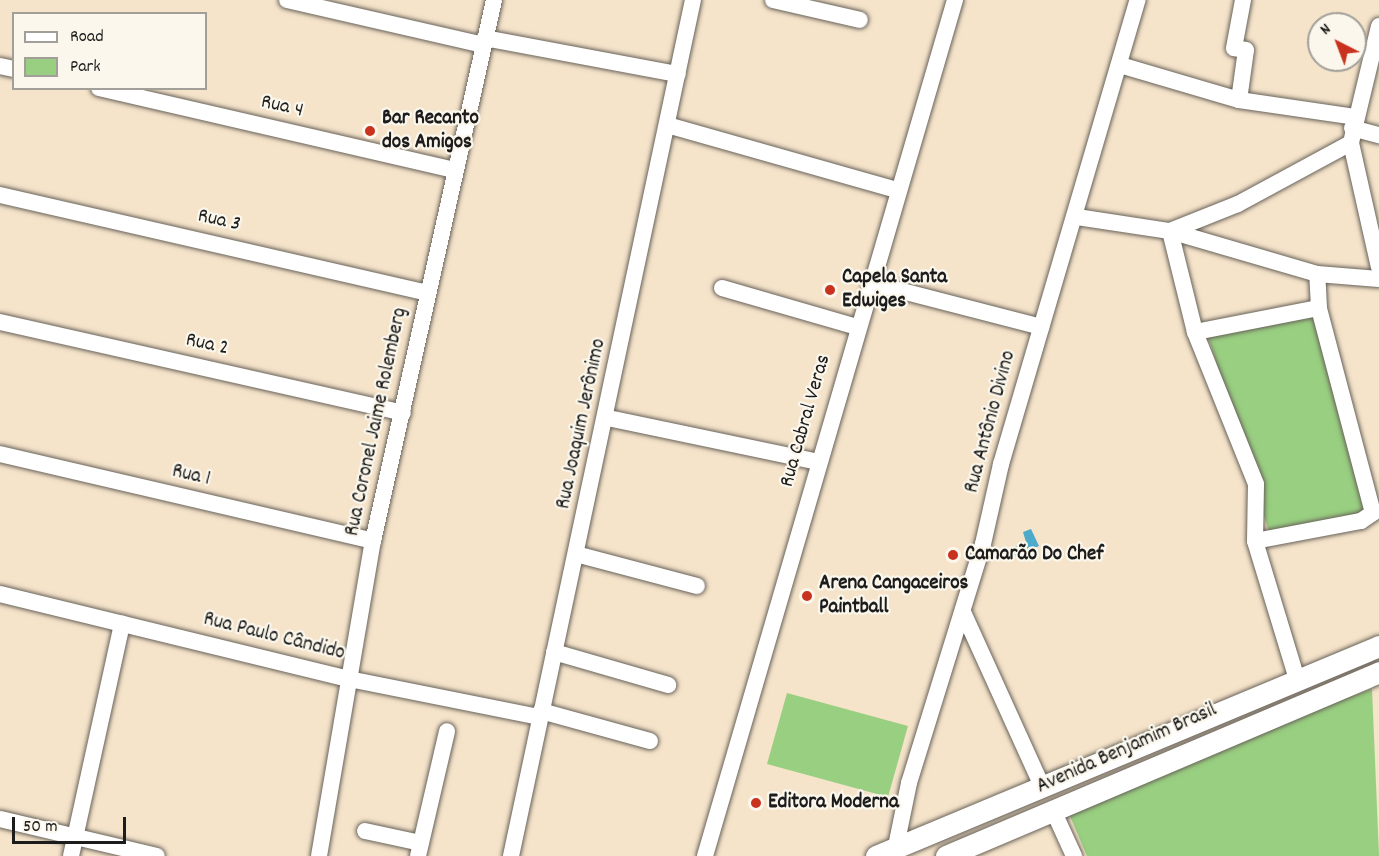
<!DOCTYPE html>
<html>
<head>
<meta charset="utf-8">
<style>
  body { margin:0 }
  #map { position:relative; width:1379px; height:856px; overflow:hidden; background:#f5e3ca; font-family:Dekko,sans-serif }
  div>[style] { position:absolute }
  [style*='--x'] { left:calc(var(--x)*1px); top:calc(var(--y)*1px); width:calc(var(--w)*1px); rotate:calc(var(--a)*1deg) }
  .green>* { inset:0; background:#99cf81 }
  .water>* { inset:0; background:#4daacb }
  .roads { filter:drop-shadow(0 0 2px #686259) drop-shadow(0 0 2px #686259) }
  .minor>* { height:16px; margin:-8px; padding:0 8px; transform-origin:8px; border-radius:8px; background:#fff }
  .major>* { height:21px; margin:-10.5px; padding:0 10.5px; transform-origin:10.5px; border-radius:10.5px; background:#fff }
  .dots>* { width:16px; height:16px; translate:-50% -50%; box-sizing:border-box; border:3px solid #fbf7ec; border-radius:50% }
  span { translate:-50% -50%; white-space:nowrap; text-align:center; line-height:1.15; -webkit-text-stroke:4.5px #fbf7ec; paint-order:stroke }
  .street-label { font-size:21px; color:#1c1c1c }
  .poi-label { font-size:21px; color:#1c1c1c; font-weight:700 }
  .left { translate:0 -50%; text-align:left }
  .legend { position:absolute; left:12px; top:12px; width:195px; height:78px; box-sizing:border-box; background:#fbf7ec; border:2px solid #a29f99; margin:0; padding:8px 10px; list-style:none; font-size:18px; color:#1c1c1c }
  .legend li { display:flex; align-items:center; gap:12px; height:30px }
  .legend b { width:30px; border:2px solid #a29f99 }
  .north { position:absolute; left:1307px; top:12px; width:60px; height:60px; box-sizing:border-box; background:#fbf7ec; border:2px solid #a29f99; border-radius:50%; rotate:318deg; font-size:16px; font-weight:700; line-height:24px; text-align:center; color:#1c1c1c }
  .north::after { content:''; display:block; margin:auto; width:21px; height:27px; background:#c8321e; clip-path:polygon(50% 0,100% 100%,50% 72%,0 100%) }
  .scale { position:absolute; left:12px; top:817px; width:114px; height:27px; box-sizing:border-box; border:3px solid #1c1c1c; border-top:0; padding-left:8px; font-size:18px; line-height:21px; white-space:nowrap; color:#1c1c1c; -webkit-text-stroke:4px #fbf7ec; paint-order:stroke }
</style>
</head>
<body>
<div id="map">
  <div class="green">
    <div style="clip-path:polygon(1313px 314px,1365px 512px,1269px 532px,1208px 336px)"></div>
    <div style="clip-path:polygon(1372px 689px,1379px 856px,1087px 856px,1069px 814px,1286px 719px)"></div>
    <div style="clip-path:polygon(787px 693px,908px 726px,888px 797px,767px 764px)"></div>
  </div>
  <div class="water">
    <div style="clip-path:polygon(1031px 529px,1039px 546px,1012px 557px,1009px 549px,1026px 542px,1023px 532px)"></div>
  </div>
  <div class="roads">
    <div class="minor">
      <div style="--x:287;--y:0;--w:201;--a:12.9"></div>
      <div style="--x:773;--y:0;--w:89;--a:12.9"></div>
      <div style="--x:1379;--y:26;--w:120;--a:103.5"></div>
      <div style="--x:1351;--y:143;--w:127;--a:77.3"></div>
      <div style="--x:485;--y:38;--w:196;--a:10.6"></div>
      <div style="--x:1120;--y:65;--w:124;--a:16.4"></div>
      <div style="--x:1239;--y:100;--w:117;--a:8.3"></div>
      <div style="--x:0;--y:66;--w:14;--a:12"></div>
      <div style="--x:99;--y:88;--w:365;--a:13"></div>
      <div style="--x:1239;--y:100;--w:50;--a:-82"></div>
      <div style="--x:1246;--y:50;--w:12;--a:-171"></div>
      <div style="--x:1234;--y:48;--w:49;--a:-79.4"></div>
      <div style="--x:667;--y:125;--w:239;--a:15.8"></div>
      <div style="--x:1352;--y:128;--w:28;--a:15"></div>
      <div style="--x:0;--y:195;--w:439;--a:12.9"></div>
      <div style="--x:1077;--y:217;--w:94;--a:8.6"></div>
      <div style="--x:1170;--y:231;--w:153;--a:16.3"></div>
      <div style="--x:1317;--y:274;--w:62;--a:4.6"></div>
      <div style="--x:871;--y:283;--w:176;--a:14.5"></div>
      <div style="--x:722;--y:288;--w:141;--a:16.1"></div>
      <div style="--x:0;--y:322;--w:413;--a:12.7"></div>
      <div style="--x:1195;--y:332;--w:126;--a:-11"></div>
      <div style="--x:608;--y:418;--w:215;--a:11.8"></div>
      <div style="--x:0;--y:454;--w:383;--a:13.1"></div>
      <div style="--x:1255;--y:541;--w:108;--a:-10.7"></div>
      <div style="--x:1361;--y:521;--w:14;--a:-34"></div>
      <div style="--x:1373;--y:513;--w:212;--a:-104.8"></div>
      <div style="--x:1319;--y:308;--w:34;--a:-93"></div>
      <div style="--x:576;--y:554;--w:125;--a:14.8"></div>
      <div style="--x:0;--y:594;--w:364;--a:13.7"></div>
      <div style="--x:354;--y:680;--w:190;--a:11.3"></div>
      <div style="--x:963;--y:612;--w:191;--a:65.6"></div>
      <div style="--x:554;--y:652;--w:119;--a:16.1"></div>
      <div style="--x:1296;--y:676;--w:141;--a:-106.9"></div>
      <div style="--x:1255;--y:541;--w:57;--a:-89"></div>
      <div style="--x:1256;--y:484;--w:164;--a:-111.9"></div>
      <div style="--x:1195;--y:332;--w:104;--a:-103.9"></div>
      <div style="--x:1170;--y:231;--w:73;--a:-21.7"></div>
      <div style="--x:1238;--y:204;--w:128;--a:-28.4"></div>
      <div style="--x:541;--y:711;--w:113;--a:15.4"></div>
      <div style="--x:1053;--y:810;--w:51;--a:65.5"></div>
      <div style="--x:0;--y:819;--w:161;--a:13.3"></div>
      <div style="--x:365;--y:831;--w:57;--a:12.1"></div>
      <div style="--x:71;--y:856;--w:238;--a:-77.6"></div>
      <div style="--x:319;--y:856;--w:320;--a:-80.3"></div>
      <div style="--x:373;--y:541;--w:554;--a:-77.39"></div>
      <div style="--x:418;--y:856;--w:128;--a:-76.9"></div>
      <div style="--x:511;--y:856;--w:875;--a:-78"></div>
      <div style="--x:705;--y:856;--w:892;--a:-73.72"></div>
      <div style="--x:894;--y:856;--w:75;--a:-78.4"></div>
      <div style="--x:909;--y:783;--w:250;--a:-72.8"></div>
      <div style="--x:983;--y:544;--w:82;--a:-77.3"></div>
      <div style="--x:1001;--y:464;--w:484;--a:-73.6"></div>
    </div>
    <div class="major">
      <div style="--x:876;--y:856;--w:545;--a:-22.66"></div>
      <div style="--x:946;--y:856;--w:470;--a:-23"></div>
    </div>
  </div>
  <div class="dots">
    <div style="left:370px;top:131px;background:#c8321e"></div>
    <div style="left:830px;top:290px;background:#c8321e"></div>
    <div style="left:953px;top:555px;background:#c8321e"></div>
    <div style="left:807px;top:596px;background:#c8321e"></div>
    <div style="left:756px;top:803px;background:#c8321e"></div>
  </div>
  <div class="street-label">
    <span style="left:282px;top:107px;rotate:13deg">Rua 4</span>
    <span style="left:219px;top:221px;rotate:13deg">Rua 3</span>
    <span style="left:207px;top:345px;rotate:13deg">Rua 2</span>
    <span style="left:806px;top:421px;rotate:-74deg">Rua Cabral Veras</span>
    <span style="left:377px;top:422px;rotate:-78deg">Rua Coronel Jaime Rolemberg</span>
    <span style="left:991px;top:422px;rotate:-75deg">Rua Antônio Divino</span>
    <span style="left:582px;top:424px;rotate:-78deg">Rua Joaquim Jerônimo</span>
    <span style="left:191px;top:476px;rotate:13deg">Rua 1</span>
    <span style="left:274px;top:637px;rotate:14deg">Rua Paulo Cândido</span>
    <span style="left:1127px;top:749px;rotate:-24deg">Avenida Benjamim Brasil</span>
  </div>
  <div class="poi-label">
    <span class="left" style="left:382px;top:131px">Bar Recanto<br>dos Amigos</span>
    <span class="left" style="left:842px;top:290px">Capela Santa<br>Edwiges</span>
    <span class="left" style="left:965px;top:555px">Camarão Do Chef</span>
    <span class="left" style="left:819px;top:596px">Arena Cangaceiros<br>Paintball</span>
    <span class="left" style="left:768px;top:803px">Editora Moderna</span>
  </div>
  <ul class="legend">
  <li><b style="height:8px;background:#fff"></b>Road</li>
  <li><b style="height:16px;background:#99cf81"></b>Park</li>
  </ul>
  <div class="north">N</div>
  <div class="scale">50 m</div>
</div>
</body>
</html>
